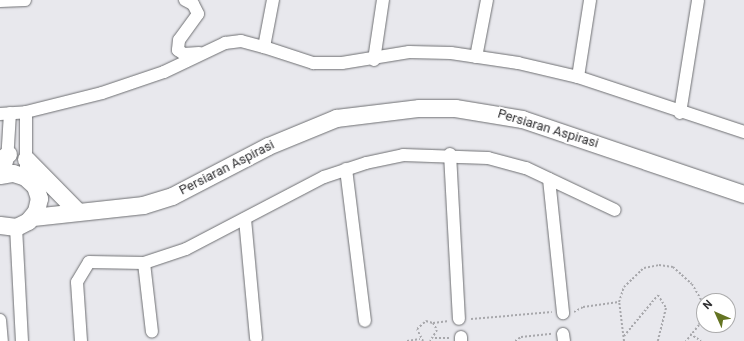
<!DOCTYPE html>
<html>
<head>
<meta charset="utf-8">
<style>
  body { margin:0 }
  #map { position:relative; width:744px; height:341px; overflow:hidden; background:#e8e8ed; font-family:Roboto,sans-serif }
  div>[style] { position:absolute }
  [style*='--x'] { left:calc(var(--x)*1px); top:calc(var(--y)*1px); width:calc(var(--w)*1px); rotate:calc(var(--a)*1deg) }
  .path>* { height:2px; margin-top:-1px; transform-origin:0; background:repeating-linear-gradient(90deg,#a8a8ac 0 2px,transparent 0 4px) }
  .roads { filter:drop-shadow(0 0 1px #6e6f72) drop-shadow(0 0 1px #6e6f72) }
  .street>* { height:12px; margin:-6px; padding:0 6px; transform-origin:6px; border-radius:6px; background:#fff }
  .secondary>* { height:17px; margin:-8.5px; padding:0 8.5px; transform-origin:8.5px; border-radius:8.5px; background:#fff }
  span { translate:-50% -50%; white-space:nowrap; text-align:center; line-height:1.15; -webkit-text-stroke:4px #fff; paint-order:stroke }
  .street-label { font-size:13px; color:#303032 }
  .north { position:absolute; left:696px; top:293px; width:40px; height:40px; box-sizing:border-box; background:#fff; border:1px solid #acacad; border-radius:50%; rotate:315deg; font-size:11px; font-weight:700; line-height:16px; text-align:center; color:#303032 }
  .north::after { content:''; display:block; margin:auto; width:14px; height:18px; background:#647422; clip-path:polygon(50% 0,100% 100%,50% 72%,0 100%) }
</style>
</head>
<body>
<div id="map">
  <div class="path">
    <div style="--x:574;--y:312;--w:10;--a:-29"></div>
    <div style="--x:583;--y:307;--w:36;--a:-8"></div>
    <div style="--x:471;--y:319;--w:81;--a:-4.9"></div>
    <div style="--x:433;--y:323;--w:16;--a:-7"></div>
    <div style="--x:690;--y:334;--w:13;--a:32"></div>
    <div style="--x:624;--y:336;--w:53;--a:-50.3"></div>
    <div style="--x:658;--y:295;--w:15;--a:58"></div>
    <div style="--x:666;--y:308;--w:34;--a:104"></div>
    <div style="--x:435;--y:338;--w:15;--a:0"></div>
    <div style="--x:407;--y:341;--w:13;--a:-9"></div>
    <div style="--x:423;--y:341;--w:13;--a:-117"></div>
    <div style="--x:417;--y:329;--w:12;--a:-42"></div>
    <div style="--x:426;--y:321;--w:7;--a:16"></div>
    <div style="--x:433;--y:323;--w:8;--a:60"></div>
    <div style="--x:437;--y:330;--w:13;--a:122"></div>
    <div style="--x:515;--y:341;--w:7;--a:-34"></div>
    <div style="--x:521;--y:337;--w:31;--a:-6"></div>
    <div style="--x:624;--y:341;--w:39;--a:-97"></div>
    <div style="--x:619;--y:302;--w:16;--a:-72"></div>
    <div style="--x:624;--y:287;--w:28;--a:-44"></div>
    <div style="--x:644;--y:268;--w:15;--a:-11"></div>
    <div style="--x:659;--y:265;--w:14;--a:8"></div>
    <div style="--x:673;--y:267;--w:25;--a:42"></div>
    <div style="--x:692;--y:284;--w:22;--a:60"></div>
    <div style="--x:703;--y:303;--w:22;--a:100"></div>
    <div style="--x:699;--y:325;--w:21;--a:129"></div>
  </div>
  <div class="roads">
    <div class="street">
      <div style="--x:185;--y:0;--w:9;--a:27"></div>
      <div style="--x:193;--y:4;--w:11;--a:63"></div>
      <div style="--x:198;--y:14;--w:32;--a:126"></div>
      <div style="--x:179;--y:40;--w:10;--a:96"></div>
      <div style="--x:178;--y:50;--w:7;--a:34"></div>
      <div style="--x:184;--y:54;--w:15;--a:-4"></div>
      <div style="--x:0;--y:1;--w:25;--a:-2"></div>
      <div style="--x:264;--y:47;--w:52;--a:18.1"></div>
      <div style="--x:313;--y:63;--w:29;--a:0"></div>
      <div style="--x:342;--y:63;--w:68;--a:-9.3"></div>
      <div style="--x:409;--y:52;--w:42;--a:1.4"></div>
      <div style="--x:451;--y:53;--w:68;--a:8.5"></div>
      <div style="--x:518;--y:63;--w:62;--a:13.1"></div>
      <div style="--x:578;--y:77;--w:175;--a:18.3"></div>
      <div style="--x:476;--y:57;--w:58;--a:-79.1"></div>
      <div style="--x:374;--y:60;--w:61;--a:-81.5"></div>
      <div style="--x:578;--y:77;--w:78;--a:-81.1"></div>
      <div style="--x:680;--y:113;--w:114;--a:-80.9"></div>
      <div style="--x:0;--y:114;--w:26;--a:-4"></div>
      <div style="--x:26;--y:112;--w:78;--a:-14"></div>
      <div style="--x:102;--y:93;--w:65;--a:-18.7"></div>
      <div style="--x:164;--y:72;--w:68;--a:-25.4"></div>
      <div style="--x:225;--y:43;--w:16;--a:-7"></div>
      <div style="--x:241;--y:41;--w:24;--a:15"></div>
      <div style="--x:264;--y:47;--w:48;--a:-79.2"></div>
      <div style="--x:450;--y:154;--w:165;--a:86.9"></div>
      <div style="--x:7;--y:162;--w:49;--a:-86.5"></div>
      <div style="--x:26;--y:167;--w:55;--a:-90"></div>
      <div style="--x:346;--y:169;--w:153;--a:82.9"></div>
      <div style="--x:549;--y:179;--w:135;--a:84"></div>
      <div style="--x:245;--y:219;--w:120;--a:84.7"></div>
      <div style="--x:16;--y:227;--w:114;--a:87"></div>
      <div style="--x:144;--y:263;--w:69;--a:83.4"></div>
      <div style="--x:0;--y:320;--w:21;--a:85"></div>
      <div style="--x:563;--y:334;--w:7;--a:82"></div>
      <div style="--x:461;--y:337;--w:4;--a:90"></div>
      <div style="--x:81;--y:341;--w:59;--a:-93.9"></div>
      <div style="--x:77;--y:282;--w:23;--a:-59"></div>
      <div style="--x:89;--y:262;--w:55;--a:1"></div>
      <div style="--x:144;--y:263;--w:44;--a:-18.4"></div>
      <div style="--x:186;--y:249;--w:156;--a:-27.6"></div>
      <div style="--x:324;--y:177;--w:44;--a:-18.4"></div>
      <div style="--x:366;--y:163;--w:38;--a:-12"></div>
      <div style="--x:403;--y:155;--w:85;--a:2"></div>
      <div style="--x:488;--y:158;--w:39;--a:15"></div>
      <div style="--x:526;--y:168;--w:98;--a:25.3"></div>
    </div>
    <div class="secondary">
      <div style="--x:26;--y:159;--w:74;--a:45.5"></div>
      <div style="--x:0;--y:160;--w:10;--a:-37"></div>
      <div style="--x:0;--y:175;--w:13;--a:-9"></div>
      <div style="--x:13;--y:173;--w:13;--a:18"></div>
      <div style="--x:25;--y:177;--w:13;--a:42"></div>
      <div style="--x:35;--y:186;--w:13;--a:72"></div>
      <div style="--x:39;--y:198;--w:13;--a:103"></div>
      <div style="--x:36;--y:211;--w:13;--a:129"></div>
      <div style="--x:28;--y:221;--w:13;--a:153"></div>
      <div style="--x:16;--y:227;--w:16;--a:-173"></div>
      <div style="--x:33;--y:217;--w:111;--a:-6.2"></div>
      <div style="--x:143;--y:205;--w:30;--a:-17"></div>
      <div style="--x:172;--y:196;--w:108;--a:-27.5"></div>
      <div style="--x:268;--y:146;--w:74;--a:-22.4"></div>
      <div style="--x:336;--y:118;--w:84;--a:-6.9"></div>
      <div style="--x:419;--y:108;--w:36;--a:0"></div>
      <div style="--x:455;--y:108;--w:68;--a:9.3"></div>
      <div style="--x:522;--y:119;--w:234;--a:18.7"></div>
    </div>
  </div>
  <div class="street-label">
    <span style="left:548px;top:129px;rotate:17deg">Persiaran Aspirasi</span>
    <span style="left:227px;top:168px;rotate:-27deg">Persiaran Aspirasi</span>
  </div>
  <div class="north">N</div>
</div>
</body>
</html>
